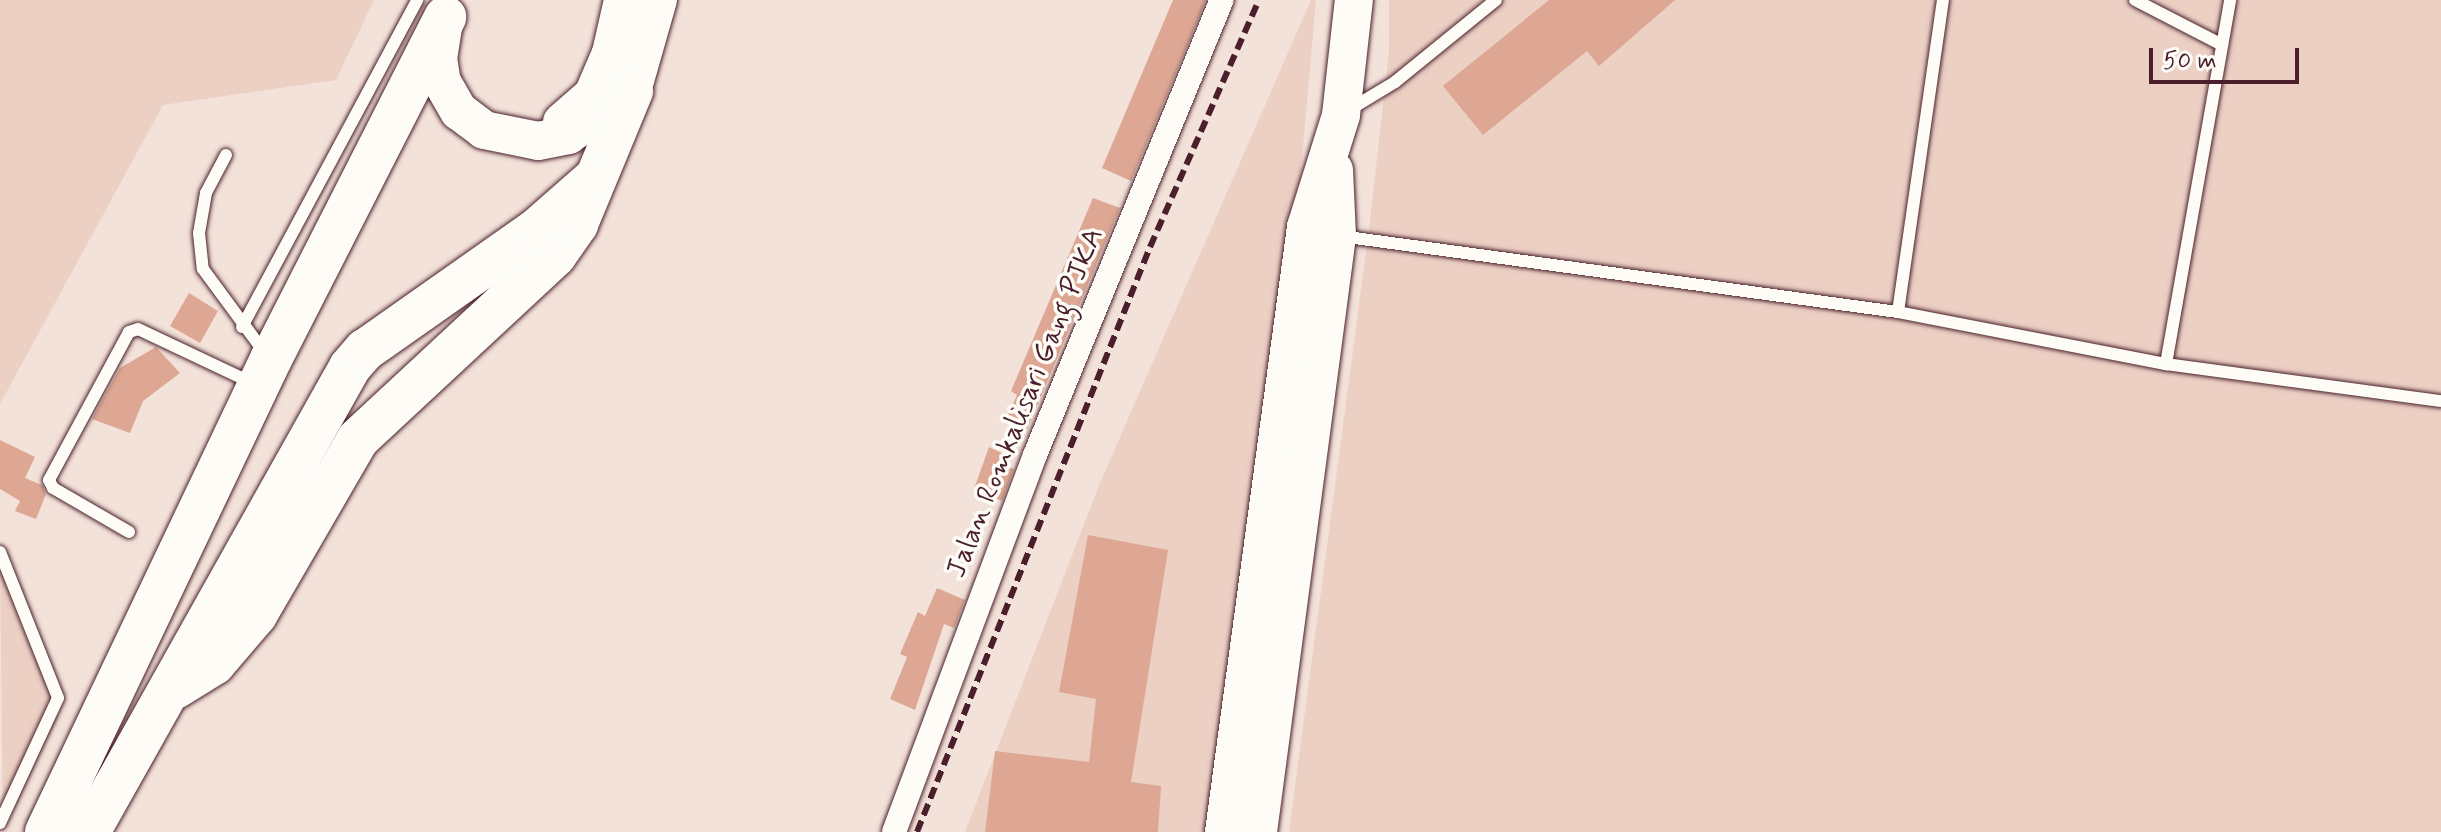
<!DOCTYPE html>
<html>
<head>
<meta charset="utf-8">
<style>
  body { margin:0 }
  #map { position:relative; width:2441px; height:832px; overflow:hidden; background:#f3e2d9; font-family:Mynerve,sans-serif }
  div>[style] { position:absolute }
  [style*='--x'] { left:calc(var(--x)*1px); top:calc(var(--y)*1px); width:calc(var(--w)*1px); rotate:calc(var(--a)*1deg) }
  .built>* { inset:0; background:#ecd0c4 }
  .building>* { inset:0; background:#dda794 }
  .roads { filter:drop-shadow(0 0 2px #4a1f2b) drop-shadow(0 0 2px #4a1f2b) }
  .service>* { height:12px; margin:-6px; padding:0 6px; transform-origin:6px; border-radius:6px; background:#fdfcf7 }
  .minor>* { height:24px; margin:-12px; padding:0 12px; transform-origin:12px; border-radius:12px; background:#fdfcf7 }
  .trunk>* { height:38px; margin:-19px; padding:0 19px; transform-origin:19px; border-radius:19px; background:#fdfcf7 }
  .motorway>* { height:42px; margin:-21px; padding:0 21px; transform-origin:21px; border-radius:21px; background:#fdfcf7 }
  .rail>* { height:6px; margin-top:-3px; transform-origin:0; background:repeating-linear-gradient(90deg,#4a1f2b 0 12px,transparent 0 18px) }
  span { translate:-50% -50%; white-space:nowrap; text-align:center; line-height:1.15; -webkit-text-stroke:7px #fdfcf7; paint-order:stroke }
  .street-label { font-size:28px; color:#4a1f2b }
  .scale { position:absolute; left:2149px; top:48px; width:150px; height:36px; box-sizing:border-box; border:4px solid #4a1f2b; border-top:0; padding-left:10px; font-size:24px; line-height:28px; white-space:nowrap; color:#4a1f2b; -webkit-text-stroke:6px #fdfcf7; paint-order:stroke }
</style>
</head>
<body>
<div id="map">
  <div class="built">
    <div style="clip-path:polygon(0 0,374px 0,336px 80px,163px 105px,0 404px)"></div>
    <div style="clip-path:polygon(1311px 0,1316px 0,1300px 181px,1211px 832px,965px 832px,1100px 483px)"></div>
    <div style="clip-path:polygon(1389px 0,2441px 0,2441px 832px,1289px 832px,1369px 230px,1389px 51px)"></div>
    <div style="clip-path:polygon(0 559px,15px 584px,59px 716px,3px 832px)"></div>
  </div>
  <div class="building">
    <div style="clip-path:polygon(1173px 0,1206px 0,1131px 181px,1102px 168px)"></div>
    <div style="clip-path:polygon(1549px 0,1675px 0,1599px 66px,1587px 51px,1483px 135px,1443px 86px)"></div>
    <div style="clip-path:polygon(1093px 198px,1120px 208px,1026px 432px,1005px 422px,1017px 395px,1011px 391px)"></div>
    <div style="clip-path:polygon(189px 293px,218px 311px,200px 343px,170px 326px)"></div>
    <div style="clip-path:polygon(156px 347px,180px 373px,143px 401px,130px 433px,92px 419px,120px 368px)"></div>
    <div style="clip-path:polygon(0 440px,35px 457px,25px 478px,42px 485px,46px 494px,36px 519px,15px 511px,20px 501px,0 489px)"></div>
    <div style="clip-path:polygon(989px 447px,1008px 456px,1004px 465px,1014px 469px,1002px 501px,974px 489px)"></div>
    <div style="clip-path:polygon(1088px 535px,1168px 550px,1131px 782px,1161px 786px,1158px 832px,985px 832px,995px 751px,1089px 762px,1096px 699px,1059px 692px)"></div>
    <div style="clip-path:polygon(937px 588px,965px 600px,954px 628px,944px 624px,915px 710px,890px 699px,907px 657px,900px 654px,918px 612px,925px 616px)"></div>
  </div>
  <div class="roads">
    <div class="service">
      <div style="--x:2135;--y:0;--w:98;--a:27.3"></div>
      <div style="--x:1347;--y:111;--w:56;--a:-31.1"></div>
      <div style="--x:1395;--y:82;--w:130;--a:-39.1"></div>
      <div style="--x:226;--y:155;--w:43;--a:117.8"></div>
      <div style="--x:206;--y:193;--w:41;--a:99.9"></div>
      <div style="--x:199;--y:233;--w:36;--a:84"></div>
      <div style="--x:203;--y:269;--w:104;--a:53.6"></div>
      <div style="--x:1340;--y:236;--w:563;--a:7.76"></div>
      <div style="--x:1898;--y:312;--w:273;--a:11"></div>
      <div style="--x:2166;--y:364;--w:277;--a:7.7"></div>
      <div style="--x:1898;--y:312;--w:315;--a:-81.8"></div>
      <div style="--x:242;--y:327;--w:371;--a:-61.8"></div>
      <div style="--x:2166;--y:364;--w:370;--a:-80"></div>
      <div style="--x:129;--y:532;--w:88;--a:-149.9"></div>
      <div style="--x:53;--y:488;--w:9;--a:-117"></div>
      <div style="--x:49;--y:480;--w:168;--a:-61.6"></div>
      <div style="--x:129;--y:332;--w:9;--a:-18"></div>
      <div style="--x:138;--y:329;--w:126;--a:25.3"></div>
      <div style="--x:0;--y:552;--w:157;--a:68.3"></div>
      <div style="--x:58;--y:698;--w:138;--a:114.9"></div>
    </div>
    <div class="minor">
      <div style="--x:894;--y:832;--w:403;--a:-69.5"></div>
      <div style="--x:1035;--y:455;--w:492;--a:-67.7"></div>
    </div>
    <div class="trunk">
      <div style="--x:444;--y:21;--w:37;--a:99"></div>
      <div style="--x:438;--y:58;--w:24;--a:81"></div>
      <div style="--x:442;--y:82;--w:34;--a:60"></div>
      <div style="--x:459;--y:111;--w:31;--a:37"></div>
      <div style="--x:484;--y:130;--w:55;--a:11.5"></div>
      <div style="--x:538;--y:141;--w:31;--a:-11"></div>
      <div style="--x:568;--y:135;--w:78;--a:-34.5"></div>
      <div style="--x:632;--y:91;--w:95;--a:-74.1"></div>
      <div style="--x:562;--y:122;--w:41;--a:-41.1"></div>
      <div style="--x:593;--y:95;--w:46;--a:-66.8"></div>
      <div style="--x:611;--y:53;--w:54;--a:-77.2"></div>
      <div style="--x:1224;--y:832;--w:611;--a:-82.28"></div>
      <div style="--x:1306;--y:227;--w:117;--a:-72.6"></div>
      <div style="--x:1341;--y:115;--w:116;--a:-83.6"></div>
      <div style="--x:1258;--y:832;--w:601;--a:-82.45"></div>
      <div style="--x:1337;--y:236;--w:66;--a:-92.6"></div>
    </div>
    <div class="motorway">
      <div style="--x:175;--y:688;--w:46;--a:-31.6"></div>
      <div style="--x:214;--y:664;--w:65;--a:-49.4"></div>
      <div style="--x:256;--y:615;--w:203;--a:-59.9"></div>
      <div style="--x:358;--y:439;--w:269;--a:-42.9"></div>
      <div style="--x:555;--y:256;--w:39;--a:-55"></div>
      <div style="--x:577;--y:224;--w:144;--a:-67.5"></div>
      <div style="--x:46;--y:832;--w:524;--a:-64.56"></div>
      <div style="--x:271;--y:359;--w:384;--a:-63"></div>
      <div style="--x:89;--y:832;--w:533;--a:-60.69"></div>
      <div style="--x:350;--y:367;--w:23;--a:-49"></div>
      <div style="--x:365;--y:350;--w:209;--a:-35.1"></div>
      <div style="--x:536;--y:230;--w:77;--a:-41.3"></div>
    </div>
  </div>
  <div class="rail">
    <div style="--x:917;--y:832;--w:630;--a:-68.28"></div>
    <div style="--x:1150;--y:247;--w:270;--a:-66.2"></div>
  </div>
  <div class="street-label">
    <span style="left:1026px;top:403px;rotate:-68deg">Jalan Romkalisari Gang PJKA</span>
  </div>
  <div class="scale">50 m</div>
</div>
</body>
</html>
